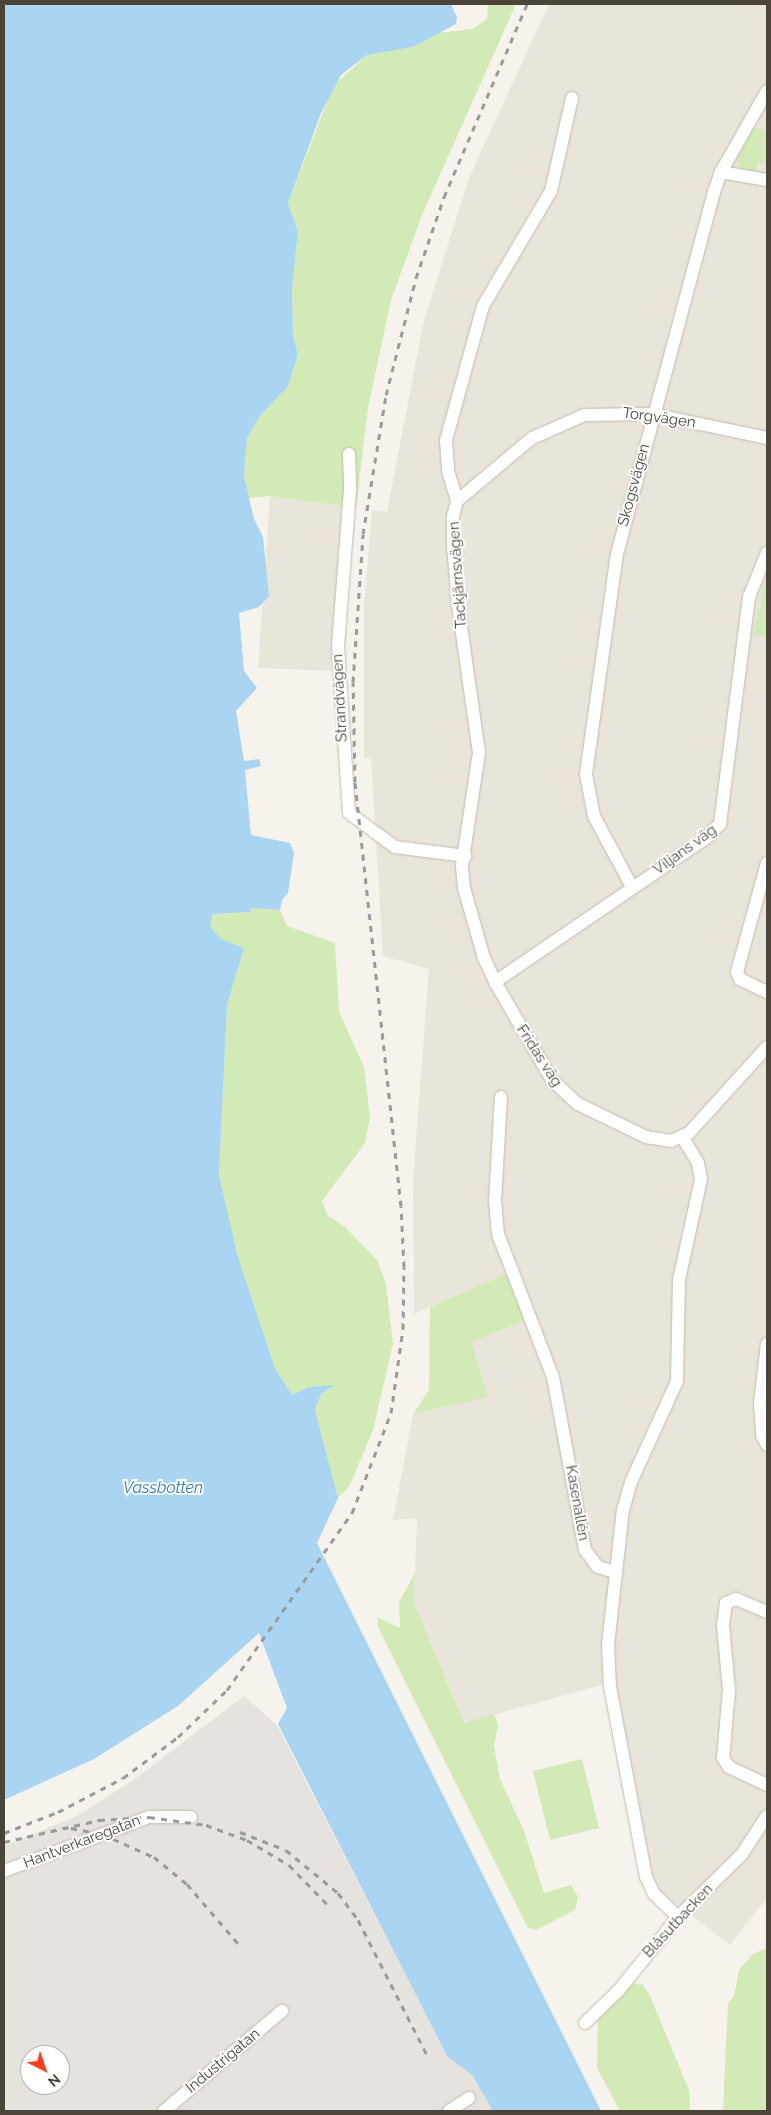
<!DOCTYPE html>
<html>
<head>
<meta charset="utf-8">
<style>
  body { margin:0 }
  #map { position:relative; width:771px; height:2115px; overflow:hidden; background:#f6f3ec; font-family:Raleway,sans-serif }
  div>[style] { position:absolute }
  [style*='--x'] { left:calc(var(--x)*1px); top:calc(var(--y)*1px); width:calc(var(--w)*1px); rotate:calc(var(--a)*1deg) }
  .residential>* { inset:0; background:#eae5da }
  .industrial>* { inset:0; background:#e6e2dd }
  .green>* { inset:0; background:#d2eab5 }
  .water>* { inset:0; background:#a9d4f2 }
  .roads { filter:drop-shadow(0 0 1px #c2bbae) drop-shadow(0 0 1px #c2bbae) }
  .street>* { height:12px; margin:-6px; padding:0 6px; transform-origin:6px; border-radius:6px; background:#fff }
  .rail>* { height:3px; margin-top:-1.5px; transform-origin:0; background:repeating-linear-gradient(90deg,#9a9a9a 0 6px,transparent 0 12px) }
  span { translate:-50% -50%; white-space:nowrap; text-align:center; line-height:1.15; -webkit-text-stroke:4px #fff; paint-order:stroke }
  .street-label { font-size:15px; color:#4b4439 }
  .water-label { font-size:16px; color:#2e7ab2; font-style:italic }
  .frame { position:absolute; inset:0; border:5px solid #4b4439; pointer-events:none }
  .north { position:absolute; left:20px; top:2045px; width:50px; height:50px; box-sizing:border-box; background:#fff; border:1px solid #b7b4b0; border-radius:50%; rotate:139deg; font-size:14px; font-weight:700; line-height:20px; text-align:center; color:#4b4439 }
  .north::after { content:''; display:block; margin:auto; width:18px; height:22px; background:#fc3f1d; clip-path:polygon(50% 0,100% 100%,50% 72%,0 100%) }
</style>
</head>
<body>
<div id="map">
  <div class="residential">
    <div style="clip-path:polygon(549px 4px,767px 4px,767px 574px,754px 634px,767px 637px,767px 1898px,730px 1945px,652px 1885px,612px 1682px,464px 1723px,414px 1603px,417px 1518px,393px 1520px,413px 1414px,487px 1397px,471px 1342px,529px 1319px,508px 1273px,414px 1314px,413px 1180px,429px 969px,383px 956px,371px 759px,364px 758px,364px 608px,372px 510px,387px 512px,424px 320px,469px 178px)"></div>
    <div style="clip-path:polygon(270px 496px,342px 506px,336px 671px,258px 668px)"></div>
  </div>
  <div class="industrial">
    <div style="clip-path:polygon(evenodd,244px 1696px,277px 1725px,447px 2056px,472px 2075px,493px 2111px,4px 2111px,4px 1846px,75px 1817px,132px 1781px,244px 1696px,30px 2055px,60px 2055px,60px 2085px,30px 2085px,30px 2055px)"></div>
  </div>
  <div class="green">
    <div style="clip-path:polygon(488px 4px,516px 4px,422px 215px,391px 300px,368px 408px,356px 508px,270px 496px,249px 498px,244px 476px,247px 438px,260px 416px,288px 386px,298px 355px,293px 335px,292px 289px,298px 232px,288px 203px,333px 86px,367px 55px,413px 47px,437px 33px,473px 29px,487px 19px)"></div>
    <div style="clip-path:polygon(754px 127px,767px 132px,767px 163px,757px 162px,756px 172px,741px 169px,735px 158px)"></div>
    <div style="clip-path:polygon(767px 574px,767px 637px,753px 635px)"></div>
    <div style="clip-path:polygon(252px 908px,280px 910px,287px 926px,335px 943px,339px 1012px,364px 1067px,370px 1117px,365px 1143px,322px 1201px,328px 1216px,345px 1227px,377px 1260px,386px 1284px,393px 1344px,373px 1430px,350px 1485px,338px 1498px,315px 1410px,321px 1394px,333px 1386px,308px 1387px,292px 1395px,275px 1368px,238px 1257px,219px 1175px,227px 1005px,244px 948px,221px 939px,210px 926px,213px 914px,250px 912px)"></div>
    <div style="clip-path:polygon(508px 1273px,529px 1319px,471px 1342px,488px 1397px,413px 1414px,429px 1390px,430px 1307px)"></div>
    <div style="clip-path:polygon(415px 1573px,414px 1603px,464px 1723px,494px 1714px,498px 1725px,494px 1746px,500px 1779px,524px 1831px,544px 1893px,571px 1885px,578px 1897px,575px 1910px,536px 1930px,528px 1928px,378px 1627px,377px 1617px,400px 1628px,399px 1602px)"></div>
    <div style="clip-path:polygon(582px 1759px,599px 1828px,550px 1840px,533px 1771px)"></div>
    <div style="clip-path:polygon(767px 1948px,767px 2111px,723px 2111px,728px 2003px,734px 1996px,739px 1970px,753px 1954px)"></div>
    <div style="clip-path:polygon(634px 1983px,643px 1985px,650px 1996px,689px 2090px,690px 2111px,620px 2111px,597px 2068px,598px 2020px)"></div>
  </div>
  <div class="water">
    <div style="clip-path:polygon(4px 4px,451px 4px,457px 17px,456px 24px,413px 47px,367px 55px,341px 75px,321px 113px,288px 203px,298px 232px,292px 289px,293px 335px,298px 355px,288px 386px,260px 416px,247px 438px,244px 476px,254px 519px,263px 537px,269px 596px,259px 607px,239px 613px,244px 671px,257px 688px,236px 711px,244px 761px,259px 759px,261px 766px,245px 770px,251px 835px,290px 843px,294px 853px,288px 893px,282px 900px,280px 910px,252px 908px,250px 912px,213px 914px,210px 926px,221px 939px,244px 948px,227px 1005px,219px 1175px,238px 1257px,275px 1368px,292px 1395px,308px 1387px,335px 1385px,321px 1394px,315px 1410px,338px 1498px,317px 1543px,601px 2111px,493px 2111px,472px 2075px,447px 2056px,278px 1724px,287px 1708px,259px 1633px,178px 1706px,94px 1759px,4px 1800px)"></div>
  </div>
  <div class="roads">
    <div class="street">
      <div style="--x:572;--y:98;--w:95;--a:102.7"></div>
      <div style="--x:551;--y:191;--w:134;--a:120.6"></div>
      <div style="--x:483;--y:306;--w:139;--a:105.4"></div>
      <div style="--x:446;--y:440;--w:31;--a:86"></div>
      <div style="--x:448;--y:471;--w:31;--a:73"></div>
      <div style="--x:457;--y:501;--w:16;--a:105"></div>
      <div style="--x:453;--y:516;--w:29;--a:90"></div>
      <div style="--x:453;--y:545;--w:60;--a:85.2"></div>
      <div style="--x:458;--y:605;--w:149;--a:81.9"></div>
      <div style="--x:479;--y:753;--w:114;--a:98.6"></div>
      <div style="--x:462;--y:866;--w:22;--a:85"></div>
      <div style="--x:464;--y:888;--w:73;--a:74.1"></div>
      <div style="--x:484;--y:958;--w:26;--a:65"></div>
      <div style="--x:495;--y:982;--w:113;--a:59.8"></div>
      <div style="--x:552;--y:1080;--w:35;--a:43"></div>
      <div style="--x:578;--y:1104;--w:76;--a:25.9"></div>
      <div style="--x:646;--y:1137;--w:25;--a:9"></div>
      <div style="--x:671;--y:1141;--w:20;--a:-24"></div>
      <div style="--x:689;--y:1133;--w:116;--a:-47.8"></div>
      <div style="--x:721;--y:172;--w:47;--a:9.9"></div>
      <div style="--x:349;--y:454;--w:36;--a:88"></div>
      <div style="--x:350;--y:490;--w:157;--a:94.4"></div>
      <div style="--x:338;--y:647;--w:166;--a:86.2"></div>
      <div style="--x:349;--y:813;--w:57;--a:36.5"></div>
      <div style="--x:395;--y:847;--w:71;--a:7.3"></div>
      <div style="--x:457;--y:501;--w:98;--a:-40"></div>
      <div style="--x:532;--y:438;--w:58;--a:-23.5"></div>
      <div style="--x:585;--y:415;--w:67;--a:-0.9"></div>
      <div style="--x:652;--y:414;--w:117;--a:11.8"></div>
      <div style="--x:767;--y:863;--w:113;--a:105.4"></div>
      <div style="--x:737;--y:972;--w:8;--a:67"></div>
      <div style="--x:740;--y:979;--w:30;--a:26"></div>
      <div style="--x:632;--y:887;--w:81;--a:-118.2"></div>
      <div style="--x:594;--y:816;--w:43;--a:-100.8"></div>
      <div style="--x:586;--y:774;--w:222;--a:-82"></div>
      <div style="--x:617;--y:554;--w:375;--a:-75"></div>
      <div style="--x:714;--y:192;--w:21;--a:-71"></div>
      <div style="--x:721;--y:172;--w:93;--a:-60.4"></div>
      <div style="--x:495;--y:982;--w:255;--a:-34.3"></div>
      <div style="--x:706;--y:838;--w:20;--a:-45"></div>
      <div style="--x:720;--y:824;--w:229;--a:-82.7"></div>
      <div style="--x:749;--y:597;--w:48;--a:-67.8"></div>
      <div style="--x:501;--y:1097;--w:103;--a:93.3"></div>
      <div style="--x:495;--y:1200;--w:34;--a:85"></div>
      <div style="--x:498;--y:1234;--w:153;--a:69"></div>
      <div style="--x:553;--y:1377;--w:176;--a:79.5"></div>
      <div style="--x:585;--y:1550;--w:21;--a:53"></div>
      <div style="--x:598;--y:1567;--w:19;--a:16"></div>
      <div style="--x:767;--y:1344;--w:59;--a:96.8"></div>
      <div style="--x:760;--y:1403;--w:32;--a:86"></div>
      <div style="--x:762;--y:1435;--w:11;--a:63"></div>
      <div style="--x:767;--y:1612;--w:34;--a:-157"></div>
      <div style="--x:736;--y:1599;--w:11;--a:158"></div>
      <div style="--x:726;--y:1603;--w:22;--a:98"></div>
      <div style="--x:723;--y:1625;--w:65;--a:84.7"></div>
      <div style="--x:729;--y:1690;--w:68;--a:95"></div>
      <div style="--x:723;--y:1758;--w:11;--a:56"></div>
      <div style="--x:729;--y:1767;--w:42;--a:25.3"></div>
      <div style="--x:4;--y:1871;--w:155;--a:-20.4"></div>
      <div style="--x:149;--y:1817;--w:42;--a:0"></div>
      <div style="--x:678;--y:1917;--w:33;--a:-136"></div>
      <div style="--x:654;--y:1894;--w:19;--a:-115"></div>
      <div style="--x:646;--y:1877;--w:193;--a:-100.7"></div>
      <div style="--x:610;--y:1687;--w:42;--a:-92.7"></div>
      <div style="--x:608;--y:1645;--w:136;--a:-83.7"></div>
      <div style="--x:623;--y:1510;--w:29;--a:-74"></div>
      <div style="--x:631;--y:1482;--w:111;--a:-65.5"></div>
      <div style="--x:677;--y:1381;--w:101;--a:-88.9"></div>
      <div style="--x:679;--y:1280;--w:103;--a:-77.7"></div>
      <div style="--x:701;--y:1179;--w:16;--a:-101"></div>
      <div style="--x:698;--y:1163;--w:29;--a:-121"></div>
      <div style="--x:585;--y:2023;--w:47;--a:-44.1"></div>
      <div style="--x:619;--y:1990;--w:94;--a:-51.1"></div>
      <div style="--x:678;--y:1917;--w:90;--a:-44.5"></div>
      <div style="--x:742;--y:1854;--w:45;--a:-56.7"></div>
      <div style="--x:164;--y:2111;--w:155;--a:-40.3"></div>
      <div style="--x:449;--y:2111;--w:24;--a:-33"></div>
    </div>
  </div>
  <div class="rail">
    <div style="--x:71;--y:1828;--w:32;--a:11"></div>
    <div style="--x:102;--y:1834;--w:57;--a:23.9"></div>
    <div style="--x:154;--y:1857;--w:43;--a:39.3"></div>
    <div style="--x:187;--y:1884;--w:83;--a:49.4"></div>
    <div style="--x:240;--y:1832;--w:49;--a:21.4"></div>
    <div style="--x:286;--y:1850;--w:67;--a:39.6"></div>
    <div style="--x:338;--y:1893;--w:34;--a:53"></div>
    <div style="--x:358;--y:1920;--w:154;--a:62.9"></div>
    <div style="--x:4;--y:1833;--w:58;--a:-21.3"></div>
    <div style="--x:58;--y:1812;--w:73;--a:-27.6"></div>
    <div style="--x:123;--y:1778;--w:69;--a:-36.7"></div>
    <div style="--x:178;--y:1737;--w:68;--a:-43.8"></div>
    <div style="--x:227;--y:1690;--w:217;--a:-54.8"></div>
    <div style="--x:352;--y:1513;--w:107;--a:-68.7"></div>
    <div style="--x:391;--y:1413;--w:85;--a:-81.9"></div>
    <div style="--x:403;--y:1329;--w:62;--a:-89.1"></div>
    <div style="--x:404;--y:1267;--w:61;--a:-92.8"></div>
    <div style="--x:401;--y:1206;--w:426;--a:-96.2"></div>
    <div style="--x:355;--y:782;--w:100;--a:-91.1"></div>
    <div style="--x:353;--y:682;--w:148;--a:-86.1"></div>
    <div style="--x:363;--y:534;--w:141;--a:-80.6"></div>
    <div style="--x:386;--y:395;--w:121;--a:-75.6"></div>
    <div style="--x:416;--y:278;--w:86;--a:-70.9"></div>
    <div style="--x:444;--y:197;--w:210;--a:-66.7"></div>
    <div style="--x:4;--y:1842;--w:98;--a:-13"></div>
    <div style="--x:99;--y:1820;--w:50;--a:-3.4"></div>
    <div style="--x:149;--y:1817;--w:58;--a:8"></div>
    <div style="--x:206;--y:1825;--w:44;--a:20.1"></div>
    <div style="--x:247;--y:1840;--w:49;--a:30.8"></div>
    <div style="--x:289;--y:1865;--w:60;--a:45.7"></div>
  </div>
  <div class="street-label">
    <span style="left:659px;top:418px;rotate:8deg">Torgvägen</span>
    <span style="left:634px;top:485px;rotate:-75deg">Skogsvägen</span>
    <span style="left:458px;top:575px;rotate:-94deg">Tackjärnsvägen</span>
    <span style="left:340px;top:698px;rotate:-93deg">Strandvägen</span>
    <span style="left:685px;top:850px;rotate:-36deg">Viljans väg</span>
    <span style="left:539px;top:1056px;rotate:57deg">Fridas väg</span>
    <span style="left:577px;top:1503px;rotate:80deg">Kasenallén</span>
    <span style="left:82px;top:1842px;rotate:-21deg">Hantverkaregatan</span>
    <span style="left:678px;top:1921px;rotate:-47deg">Blåsutbacken</span>
    <span style="left:223px;top:2061px;rotate:-40deg">Industrigatan</span>
  </div>
  <div class="water-label">
    <span style="left:163px;top:1488px">Vassbotten</span>
  </div>
  <div class="frame"></div>
  <div class="north">N</div>
</div>
</body>
</html>
